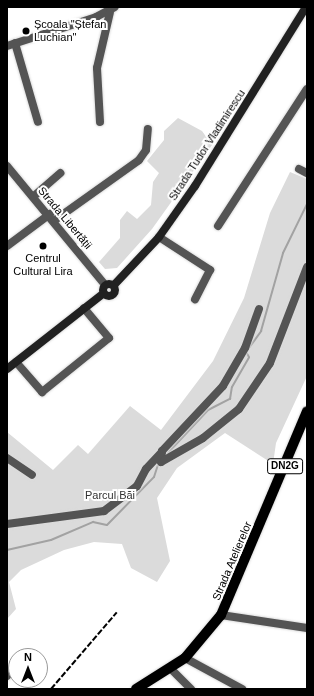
<!DOCTYPE html>
<html>
<head>
<meta charset="utf-8">
<style>
  body { margin:0 }
  #map { position:relative; width:314px; height:696px; overflow:hidden; background:#fff; font-family:Helvetica,sans-serif }
  div>[style] { position:absolute }
  [style*='--x'] { left:calc(var(--x)*1px); top:calc(var(--y)*1px); width:calc(var(--w)*1px); rotate:calc(var(--a)*1deg) }
  .green>* { inset:0; background:#dbdbdb }
  .stream>* { height:2px; margin:-1px; padding:0 1px; transform-origin:1px; border-radius:1px; background:#a2a2a2 }
  .roads { filter:drop-shadow(0 0 1px #dbdbdb) drop-shadow(0 0 1px #dbdbdb) }
  .street>* { height:8px; margin:-4px; padding:0 4px; transform-origin:4px; border-radius:4px; background:#545454 }
  .secondary>* { height:8px; margin:-4px; padding:0 4px; transform-origin:4px; border-radius:4px; background:#212121 }
  .secondary>.ring { margin:-4px; padding:0; box-sizing:content-box; background:none; border:8px solid #212121; border-radius:50% }
  .primary>* { height:10px; margin:-5px; padding:0 5px; transform-origin:5px; border-radius:5px; background:#000 }
  .rail>* { height:2px; margin-top:-1px; transform-origin:0; background:repeating-linear-gradient(90deg,#000 0 6px,transparent 0 8px) }
  .dots>* { width:11px; height:11px; translate:-50% -50%; box-sizing:border-box; border:2px solid #fff; border-radius:50% }
  span { translate:-50% -50%; white-space:nowrap; text-align:center; line-height:1.15; -webkit-text-stroke:4px #fff; paint-order:stroke }
  .shield-label span { padding:1px 3px; background:#fff; border:1px solid; border-radius:3px; -webkit-text-stroke-width:0 }
  .shield-label { font-size:10px; color:#000; font-weight:700 }
  .poi-label { font-size:11px; color:#000 }
  .left { translate:0 -50%; text-align:left }
  .street-label { font-size:11px; color:#000 }
  .park-label { font-size:11px; color:#323232 }
  .frame { position:absolute; inset:0; border:8px solid #000; pointer-events:none }
  .north { position:absolute; left:8px; top:648px; width:40px; height:40px; box-sizing:border-box; background:#fff; border:1px solid #999; border-radius:50%; rotate:0deg; font-size:11px; font-weight:700; line-height:16px; text-align:center; color:#000 }
  .north::after { content:''; display:block; margin:auto; width:14px; height:18px; background:#000; clip-path:polygon(50% 0,100% 100%,50% 72%,0 100%) }
</style>
</head>
<body>
<div id="map">
  <div class="green">
    <div style="clip-path:polygon(178px 118px,202px 131px,212px 145px,152px 229px,117px 268px,105px 269px,99px 262px,120px 238px,120px 220px,127px 211px,137px 219px,151px 205px,153px 182px,159px 173px,147px 161px,164px 140px,164px 131px)"></div>
    <div style="clip-path:polygon(290px 172px,307px 179px,307px 376px,276px 443px,273px 464px,225px 433px,177px 468px,157px 498px,170px 561px,157px 582px,131px 568px,122px 544px,94px 542px,64px 550px,21px 570px,9px 582px,16px 609px,7px 619px,7px 432px,53px 470px,78px 445px,88px 454px,130px 406px,161px 430px,213px 361px,244px 298px,270px 213px)"></div>
  </div>
  <div class="stream">
    <div style="--x:165;--y:456;--w:63;--a:-46.9"></div>
    <div style="--x:208;--y:410;--w:25;--a:-27"></div>
    <div style="--x:230;--y:399;--w:12;--a:-81"></div>
    <div style="--x:232;--y:387;--w:34;--a:-60"></div>
    <div style="--x:249;--y:357;--w:6;--a:-121"></div>
    <div style="--x:246;--y:352;--w:26;--a:-54"></div>
    <div style="--x:261;--y:331;--w:81;--a:-74.2"></div>
    <div style="--x:283;--y:253;--w:55;--a:-63.9"></div>
    <div style="--x:7;--y:550;--w:45;--a:-12.8"></div>
    <div style="--x:51;--y:540;--w:46;--a:-23.2"></div>
    <div style="--x:93;--y:522;--w:14;--a:12"></div>
    <div style="--x:107;--y:525;--w:67;--a:-45.6"></div>
    <div style="--x:154;--y:477;--w:16;--a:-72"></div>
  </div>
  <div class="roads">
    <div class="street">
      <div style="--x:15;--y:43;--w:82;--a:73.8"></div>
      <div style="--x:7;--y:46;--w:94;--a:-18"></div>
      <div style="--x:96;--y:17;--w:21;--a:-28"></div>
      <div style="--x:100;--y:122;--w:54;--a:-93.2"></div>
      <div style="--x:97;--y:68;--w:57;--a:-76.9"></div>
      <div style="--x:7;--y:166;--w:154;--a:50.5"></div>
      <div style="--x:299;--y:169;--w:9;--a:27"></div>
      <div style="--x:34;--y:196;--w:35;--a:-41"></div>
      <div style="--x:55;--y:220;--w:103;--a:-35.5"></div>
      <div style="--x:139;--y:160;--w:12;--a:-55"></div>
      <div style="--x:146;--y:150;--w:21;--a:-85"></div>
      <div style="--x:218;--y:226;--w:163;--a:-57"></div>
      <div style="--x:159;--y:237;--w:61;--a:32.9"></div>
      <div style="--x:210;--y:270;--w:33;--a:117"></div>
      <div style="--x:7;--y:246;--w:54;--a:-36.7"></div>
      <div style="--x:259;--y:309;--w:41;--a:109.7"></div>
      <div style="--x:245;--y:348;--w:44;--a:120.1"></div>
      <div style="--x:223;--y:386;--w:89;--a:133.2"></div>
      <div style="--x:162;--y:451;--w:11;--a:95"></div>
      <div style="--x:161;--y:462;--w:48;--a:-29.7"></div>
      <div style="--x:203;--y:438;--w:46;--a:-38.9"></div>
      <div style="--x:239;--y:409;--w:55;--a:-56"></div>
      <div style="--x:270;--y:363;--w:103;--a:-68.9"></div>
      <div style="--x:16;--y:362;--w:40;--a:49"></div>
      <div style="--x:42;--y:392;--w:86;--a:-38.9"></div>
      <div style="--x:109;--y:338;--w:39;--a:-130"></div>
      <div style="--x:7;--y:458;--w:30;--a:34"></div>
      <div style="--x:7;--y:524;--w:98;--a:-7.6"></div>
      <div style="--x:104;--y:511;--w:41;--a:-37.1"></div>
      <div style="--x:137;--y:486;--w:19;--a:-62"></div>
      <div style="--x:146;--y:469;--w:23;--a:-47"></div>
      <div style="--x:221;--y:615;--w:87;--a:8.6"></div>
      <div style="--x:185;--y:658;--w:65;--a:28.5"></div>
      <div style="--x:170;--y:668;--w:30;--a:45"></div>
      <div style="--x:7;--y:676;--w:8;--a:-50"></div>
    </div>
    <div class="secondary">
      <div class="ring" style="left:103px;top:284px;width:4px;height:4px"></div>
      <div style="--x:114;--y:285;--w:66;--a:-46.8"></div>
      <div style="--x:159;--y:237;--w:62;--a:-54.8"></div>
      <div style="--x:195;--y:186;--w:211;--a:-58.2"></div>
      <div style="--x:7;--y:369;--w:123;--a:-38.1"></div>
    </div>
    <div class="primary">
      <div style="--x:136;--y:689;--w:58;--a:-32.3"></div>
      <div style="--x:185;--y:658;--w:56;--a:-50.1"></div>
      <div style="--x:221;--y:615;--w:221;--a:-67.1"></div>
    </div>
  </div>
  <div class="rail">
    <div style="--x:51;--y:689;--w:101;--a:-49.4"></div>
  </div>
  <div class="dots">
    <div style="left:26px;top:31px;background:#000"></div>
    <div style="left:43px;top:246px;background:#000"></div>
  </div>
  <div class="shield-label">
    <span style="left:285px;top:466px">DN2G</span>
  </div>
  <div class="poi-label">
    <span class="left" style="left:34px;top:31px">Școala "Ștefan<br>Luchian"</span>
    <span style="left:43px;top:265px">Centrul<br>Cultural Lira</span>
  </div>
  <div class="street-label">
    <span style="left:207px;top:145px;rotate:-57deg">Strada Tudor Vladimirescu</span>
    <span style="left:65px;top:218px;rotate:50deg">Strada Libertății</span>
    <span style="left:232px;top:561px;rotate:-67deg">Strada Atelierelor</span>
  </div>
  <div class="park-label">
    <span style="left:110px;top:495px">Parcul Băi</span>
  </div>
  <div class="frame"></div>
  <div class="north">N</div>
</div>
</body>
</html>
